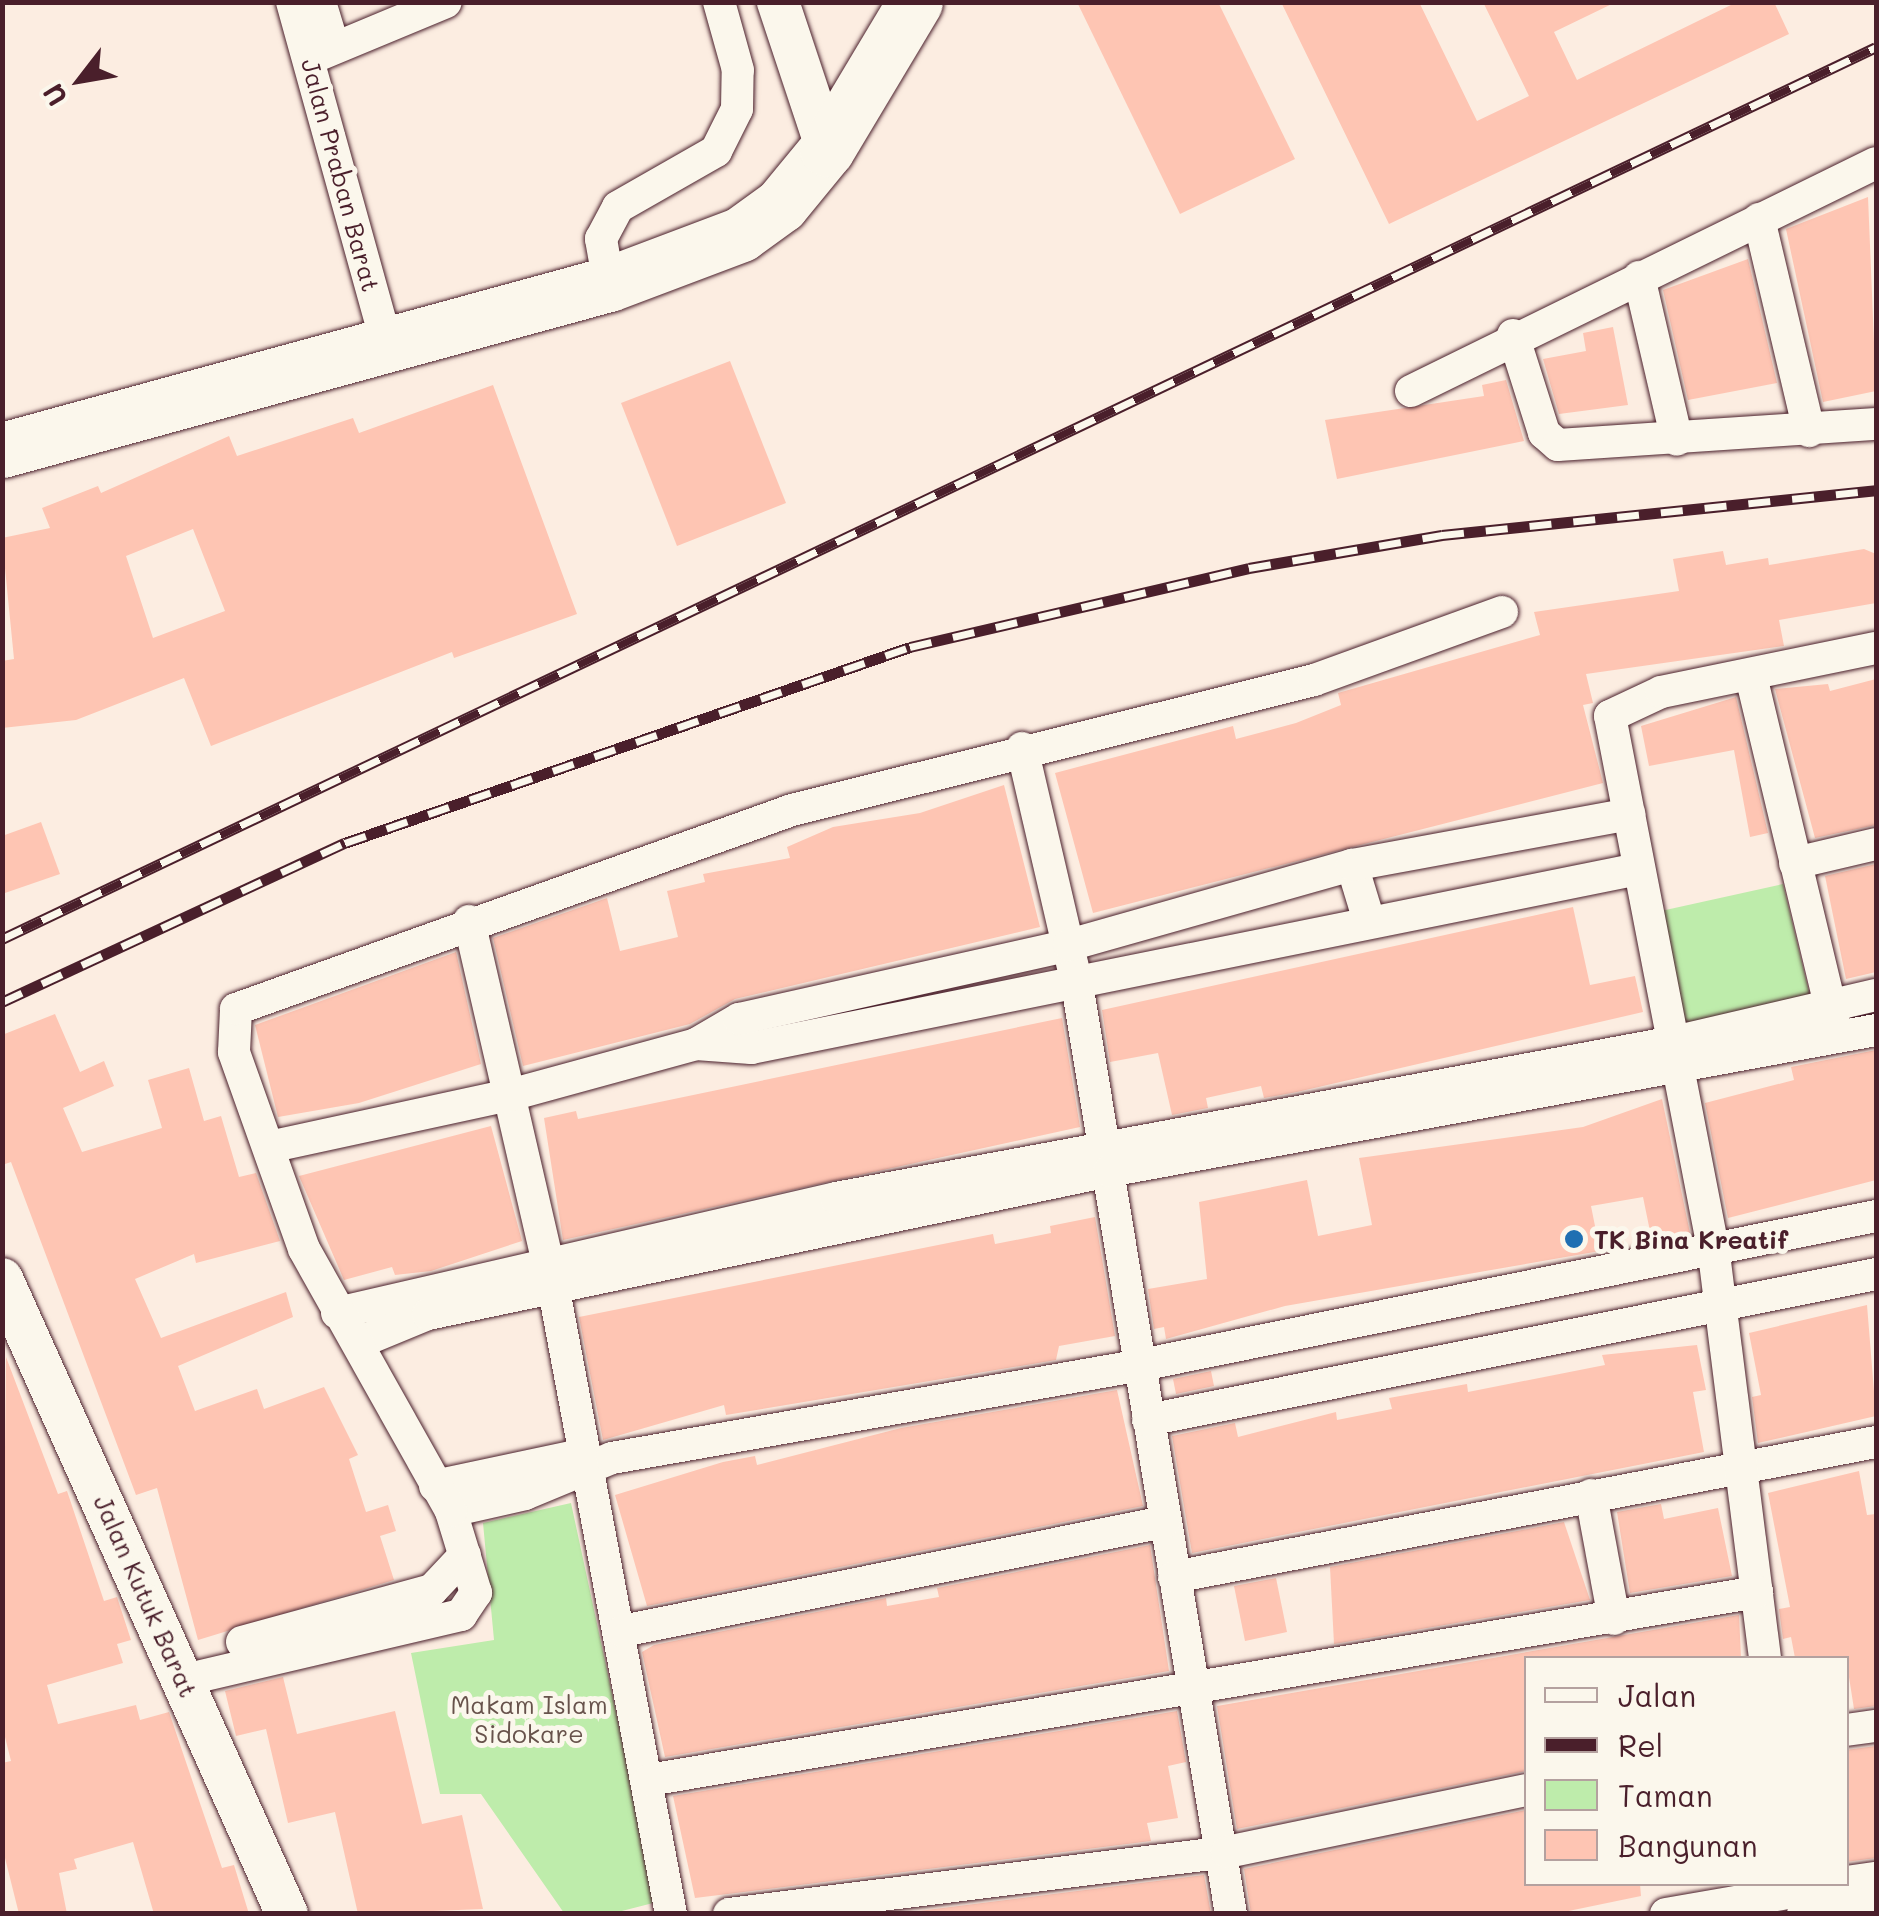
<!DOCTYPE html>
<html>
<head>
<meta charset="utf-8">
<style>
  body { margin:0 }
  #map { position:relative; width:1879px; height:1916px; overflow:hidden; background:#fcede1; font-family:Mali,sans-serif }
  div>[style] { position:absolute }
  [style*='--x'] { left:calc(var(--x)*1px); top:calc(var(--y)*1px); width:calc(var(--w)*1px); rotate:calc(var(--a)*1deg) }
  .green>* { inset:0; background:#beecab }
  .building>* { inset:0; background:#fec5b3 }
  .roads { filter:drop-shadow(0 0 2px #4a1f2b) drop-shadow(0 0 2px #4a1f2b) }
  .minor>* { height:32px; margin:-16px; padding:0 16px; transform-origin:16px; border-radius:16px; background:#fbf7ec }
  .tertiary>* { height:42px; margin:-21px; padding:0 21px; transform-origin:21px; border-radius:21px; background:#fbf7ec }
  .trunk>* { height:55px; margin:-27.5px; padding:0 27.5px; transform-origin:27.5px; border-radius:27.5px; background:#fbf7ec }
  .rail>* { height:11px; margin-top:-5.5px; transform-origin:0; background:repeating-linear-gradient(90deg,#fbf7ec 0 22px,#4a1f2b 0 44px); box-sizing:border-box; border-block:2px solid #4a1f2b }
  .dots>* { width:28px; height:28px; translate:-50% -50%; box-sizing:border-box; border:5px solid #fbf7ec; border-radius:50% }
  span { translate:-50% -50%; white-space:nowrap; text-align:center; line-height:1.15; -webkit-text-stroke:10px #fbf7ec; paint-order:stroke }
  .street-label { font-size:25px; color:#4a1f2b }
  .poi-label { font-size:25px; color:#4a1f2b; font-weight:700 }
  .left { translate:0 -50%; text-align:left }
  .park-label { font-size:25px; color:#67524b }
  .frame { position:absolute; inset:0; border:5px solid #4a1f2b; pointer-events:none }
  .legend { position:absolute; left:1524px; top:1656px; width:325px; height:230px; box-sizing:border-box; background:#fbf7ec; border:2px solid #b4a19f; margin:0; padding:12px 18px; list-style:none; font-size:30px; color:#4a1f2b }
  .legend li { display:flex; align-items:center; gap:20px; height:50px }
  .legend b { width:50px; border:2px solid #b4a19f }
  .north { position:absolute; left:30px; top:30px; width:100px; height:100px; -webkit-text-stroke:8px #fbf7ec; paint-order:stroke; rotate:239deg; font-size:28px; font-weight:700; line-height:40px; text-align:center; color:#4a1f2b }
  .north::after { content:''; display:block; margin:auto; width:35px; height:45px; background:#4a1f2b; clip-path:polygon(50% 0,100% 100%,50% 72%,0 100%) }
</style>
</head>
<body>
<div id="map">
  <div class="green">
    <div style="clip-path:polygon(1783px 884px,1812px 1004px,1686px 1034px,1661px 911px)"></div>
    <div style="clip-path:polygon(571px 1503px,657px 1902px,614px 1913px,564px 1913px,481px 1794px,440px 1794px,411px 1653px,494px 1640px,483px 1523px)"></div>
  </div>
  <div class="building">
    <div style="clip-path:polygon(1077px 2px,1218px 2px,1295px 159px,1180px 214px)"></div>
    <div style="clip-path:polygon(1281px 2px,1419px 2px,1477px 121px,1529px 96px,1483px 2px,1616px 2px,1554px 32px,1577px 80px,1737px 2px,1774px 2px,1789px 34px,1389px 224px)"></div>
    <div style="clip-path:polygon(1868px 197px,1876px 391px,1823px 402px,1786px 229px)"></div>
    <div style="clip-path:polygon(1748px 259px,1777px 383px,1688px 400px,1663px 290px)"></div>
    <div style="clip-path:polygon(1613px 327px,1628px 405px,1559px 414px,1543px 359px,1586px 351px,1583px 333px)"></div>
    <div style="clip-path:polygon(730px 361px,786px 503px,677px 546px,621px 403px)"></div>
    <div style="clip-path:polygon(1506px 380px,1524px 441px,1337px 479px,1325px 420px,1484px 396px,1482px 385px)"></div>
    <div style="clip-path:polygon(evenodd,493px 385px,577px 614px,454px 658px,452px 652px,211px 746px,184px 678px,76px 720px,2px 728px,2px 661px,14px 659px,2px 538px,50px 528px,42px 508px,98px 486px,101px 493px,229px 436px,237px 456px,353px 418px,359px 433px,493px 385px,193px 529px,225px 611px,153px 638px,126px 556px,193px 529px)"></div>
    <div style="clip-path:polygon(1864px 549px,1876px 554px,1876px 603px,1779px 620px,1784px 646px,1586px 674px,1593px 703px,1583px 705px,1603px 783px,1093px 913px,1055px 773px,1233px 726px,1236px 739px,1296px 723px,1341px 705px,1338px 693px,1540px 635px,1534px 612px,1679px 591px,1673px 559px,1723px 551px,1726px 565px,1768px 558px,1769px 565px)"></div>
    <div style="clip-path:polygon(1876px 679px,1876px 825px,1815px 838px,1775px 689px,1828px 684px,1830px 691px)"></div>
    <div style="clip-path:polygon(1736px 697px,1768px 833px,1750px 837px,1734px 750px,1649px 766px,1641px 726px)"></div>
    <div style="clip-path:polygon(1004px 785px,1040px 927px,735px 999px,690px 1024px,523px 1066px,493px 938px,607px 898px,620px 951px,678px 937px,667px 891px,705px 882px,703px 874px,790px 858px,787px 847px,833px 827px,920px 813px)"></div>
    <div style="clip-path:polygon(41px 822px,60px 874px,2px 894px,2px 836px)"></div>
    <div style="clip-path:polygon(1876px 864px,1876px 972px,1846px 979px,1825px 876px)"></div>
    <div style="clip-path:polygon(1573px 907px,1590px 985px,1635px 976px,1643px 1012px,1297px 1092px,1264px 1098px,1261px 1086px,1206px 1098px,1208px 1108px,1172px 1115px,1158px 1053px,1110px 1062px,1102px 1010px)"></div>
    <div style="clip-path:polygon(456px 952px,481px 1064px,359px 1103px,278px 1117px,255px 1025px)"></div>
    <div style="clip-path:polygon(55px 1014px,80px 1072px,104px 1061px,114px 1086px,63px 1108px,82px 1152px,162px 1128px,148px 1080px,189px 1068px,204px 1121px,221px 1116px,239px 1177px,256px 1173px,280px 1241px,196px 1263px,194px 1254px,135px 1279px,161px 1338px,286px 1292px,293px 1317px,178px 1366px,195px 1411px,257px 1389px,264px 1409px,324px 1387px,358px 1455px,349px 1459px,366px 1512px,388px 1505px,396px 1531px,380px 1536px,394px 1580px,198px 1640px,157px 1488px,136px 1495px,11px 1162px,2px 1165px,2px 1035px)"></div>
    <div style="clip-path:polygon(1062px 1018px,1080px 1127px,563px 1240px,544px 1118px,576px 1111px,578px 1119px)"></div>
    <div style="clip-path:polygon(1876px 1050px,1876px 1180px,1728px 1218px,1705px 1103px,1794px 1080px,1791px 1067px)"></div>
    <div style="clip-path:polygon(1662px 1099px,1690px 1233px,1652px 1241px,1643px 1197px,1591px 1206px,1600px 1251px,1285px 1306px,1166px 1339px,1164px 1327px,1154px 1329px,1148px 1289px,1207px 1279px,1199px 1202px,1307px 1180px,1318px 1236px,1372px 1225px,1359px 1158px,1583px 1127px)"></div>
    <div style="clip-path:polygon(491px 1126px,522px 1241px,431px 1271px,395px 1275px,392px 1267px,344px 1280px,299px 1176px)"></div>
    <div style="clip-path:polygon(1095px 1217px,1115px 1336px,1059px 1346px,1056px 1360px,726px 1415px,724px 1405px,603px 1440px,579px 1317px,993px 1234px,995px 1244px,1051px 1233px,1050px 1226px)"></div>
    <div style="clip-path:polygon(1867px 1305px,1876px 1416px,1758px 1443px,1752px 1397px,1761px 1395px,1749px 1333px)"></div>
    <div style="clip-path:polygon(1697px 1345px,1706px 1390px,1693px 1392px,1704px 1452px,1192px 1553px,1172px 1436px,1235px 1423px,1238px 1437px,1336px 1412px,1337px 1420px,1392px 1409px,1389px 1398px,1467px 1384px,1468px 1392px,1605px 1365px,1602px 1355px)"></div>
    <div style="clip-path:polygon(6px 1357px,58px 1494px,67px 1491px,104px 1601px,117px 1597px,131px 1640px,117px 1644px,123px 1663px,47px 1685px,58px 1724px,136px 1705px,140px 1720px,169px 1712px,222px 1868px,234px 1865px,249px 1914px,154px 1914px,133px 1842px,74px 1859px,77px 1869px,59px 1873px,67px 1914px,19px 1914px,2px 1846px,2px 1763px,11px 1761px,2px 1725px)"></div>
    <div style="clip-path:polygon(1211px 1371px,1214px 1386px,1176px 1394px,1173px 1379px)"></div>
    <div style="clip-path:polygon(1117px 1390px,1143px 1506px,647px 1606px,615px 1495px,723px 1462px,755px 1456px,757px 1465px,901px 1428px)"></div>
    <div style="clip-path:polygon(1859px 1471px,1867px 1515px,1876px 1514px,1876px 1706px,1854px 1709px,1846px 1658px,1795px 1658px,1791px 1637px,1783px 1639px,1779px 1609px,1790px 1607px,1768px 1493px)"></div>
    <div style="clip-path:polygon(1661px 1504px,1664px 1519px,1718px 1508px,1732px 1576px,1630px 1593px,1617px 1512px)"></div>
    <div style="clip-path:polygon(1564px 1522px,1590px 1600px,1334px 1644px,1330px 1567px)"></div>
    <div style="clip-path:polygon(1150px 1545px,1169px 1671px,665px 1757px,642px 1652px,654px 1645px,886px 1598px,887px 1606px,939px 1597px,937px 1588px)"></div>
    <div style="clip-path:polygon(1276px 1578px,1287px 1632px,1245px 1641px,1234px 1586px)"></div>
    <div style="clip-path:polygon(1739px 1615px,1741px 1658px,1526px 1658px,1526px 1771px,1237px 1829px,1217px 1706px)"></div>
    <div style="clip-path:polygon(283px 1677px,297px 1734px,395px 1711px,422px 1824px,462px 1815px,483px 1909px,358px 1914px,335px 1812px,288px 1823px,266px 1729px,236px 1736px,225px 1691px)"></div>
    <div style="clip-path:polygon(1177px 1711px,1186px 1762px,1168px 1766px,1178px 1818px,1147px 1823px,1151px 1841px,695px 1898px,673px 1796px)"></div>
    <div style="clip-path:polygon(1876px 1746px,1876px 1858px,1846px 1862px,1846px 1750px)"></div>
    <div style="clip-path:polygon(1526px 1810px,1526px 1884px,1640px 1884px,1641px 1896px,1554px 1914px,1251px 1914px,1244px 1869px)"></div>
    <div style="clip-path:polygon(1204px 1875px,1211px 1914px,895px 1914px)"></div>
  </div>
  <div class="roads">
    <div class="minor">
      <div style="--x:292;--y:2;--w:360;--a:74.5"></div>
      <div style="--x:320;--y:2;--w:48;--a:73.1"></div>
      <div style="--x:309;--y:59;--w:148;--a:-22.6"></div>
      <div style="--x:1759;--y:219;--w:218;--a:76.7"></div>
      <div style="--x:1639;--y:277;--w:167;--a:76.9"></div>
      <div style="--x:609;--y:284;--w:46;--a:-100.1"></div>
      <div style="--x:601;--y:239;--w:36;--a:-62"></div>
      <div style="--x:618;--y:207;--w:113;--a:-29.7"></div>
      <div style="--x:716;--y:151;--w:47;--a:-63.4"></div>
      <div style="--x:737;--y:109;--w:39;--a:-89"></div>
      <div style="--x:738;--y:70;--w:71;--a:-105.6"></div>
      <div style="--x:1513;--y:335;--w:103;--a:72.4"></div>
      <div style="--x:1544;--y:433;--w:18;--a:41"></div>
      <div style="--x:1558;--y:445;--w:319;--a:-3.8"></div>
      <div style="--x:1411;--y:391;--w:518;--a:-26.12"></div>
      <div style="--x:1751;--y:676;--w:356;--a:76.5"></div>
      <div style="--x:1022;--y:748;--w:242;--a:76.9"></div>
      <div style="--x:1077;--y:984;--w:943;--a:80.6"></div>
      <div style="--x:1795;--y:863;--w:83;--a:-13.2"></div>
      <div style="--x:1352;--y:865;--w:59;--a:73.1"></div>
      <div style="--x:469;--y:921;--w:379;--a:77"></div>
      <div style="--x:554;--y:1290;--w:635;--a:79.38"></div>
      <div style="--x:696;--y:1044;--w:55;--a:4.2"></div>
      <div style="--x:751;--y:1048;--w:905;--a:-11.41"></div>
      <div style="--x:269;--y:1147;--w:247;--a:-12.2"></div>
      <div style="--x:510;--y:1095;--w:193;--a:-15.3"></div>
      <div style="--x:696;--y:1044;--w:50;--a:-30.2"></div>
      <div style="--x:739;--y:1019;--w:338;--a:-12.6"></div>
      <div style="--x:1069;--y:945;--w:294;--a:-15.8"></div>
      <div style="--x:1352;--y:865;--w:282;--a:-10.4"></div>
      <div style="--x:337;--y:1313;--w:512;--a:-12.98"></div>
      <div style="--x:836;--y:1198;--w:852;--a:-10.55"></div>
      <div style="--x:1674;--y:1042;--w:207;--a:-13.1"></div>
      <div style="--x:360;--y:1342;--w:74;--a:-22.4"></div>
      <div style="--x:428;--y:1314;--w:696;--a:-11.86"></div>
      <div style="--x:1109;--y:1171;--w:780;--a:-10.42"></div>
      <div style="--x:1148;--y:1420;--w:742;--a:-11.34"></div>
      <div style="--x:435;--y:1486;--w:154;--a:-12"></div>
      <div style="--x:1591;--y:1495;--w:126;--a:79.5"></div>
      <div style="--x:451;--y:1511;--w:76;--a:-12.9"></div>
      <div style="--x:525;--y:1494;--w:94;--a:-22.5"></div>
      <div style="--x:612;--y:1458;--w:532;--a:-9.96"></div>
      <div style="--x:1136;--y:1366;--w:755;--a:-11.46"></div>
      <div style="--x:1174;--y:1577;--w:715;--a:-10.89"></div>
      <div style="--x:622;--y:1631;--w:553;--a:-11.37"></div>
      <div style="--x:242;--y:1642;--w:197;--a:-15.3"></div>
      <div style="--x:432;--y:1590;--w:48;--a:-46.7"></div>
      <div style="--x:1765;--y:1658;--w:408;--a:-97.2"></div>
      <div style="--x:1714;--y:1253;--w:547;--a:-100.96"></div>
      <div style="--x:1610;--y:716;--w:56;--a:-25.2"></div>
      <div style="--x:1661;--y:692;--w:219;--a:-11.6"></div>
      <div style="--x:184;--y:1680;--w:285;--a:-13.2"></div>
      <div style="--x:461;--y:1615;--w:27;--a:-56"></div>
      <div style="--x:476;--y:1593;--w:86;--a:-107"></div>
      <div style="--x:451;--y:1511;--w:300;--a:-119.3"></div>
      <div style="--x:304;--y:1249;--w:209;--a:-109.6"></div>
      <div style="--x:234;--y:1052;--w:43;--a:-87.3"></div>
      <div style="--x:236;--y:1009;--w:591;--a:-19.69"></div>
      <div style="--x:792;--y:810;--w:538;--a:-13.98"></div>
      <div style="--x:1314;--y:680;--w:200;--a:-19.9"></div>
      <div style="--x:1846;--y:1730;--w:30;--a:-8"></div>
      <div style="--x:649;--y:1780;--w:1124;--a:-9.63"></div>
      <div style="--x:1846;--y:1882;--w:30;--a:-8"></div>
      <div style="--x:729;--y:1914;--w:502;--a:-7.1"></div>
      <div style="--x:1227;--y:1852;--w:305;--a:-11.7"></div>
      <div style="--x:1666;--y:1914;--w:177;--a:-9.8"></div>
      <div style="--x:1803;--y:1914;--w:74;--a:-8.6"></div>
    </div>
    <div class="tertiary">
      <div style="--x:778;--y:2;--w:155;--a:71.6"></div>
      <div style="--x:2;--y:1279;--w:696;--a:65.83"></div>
    </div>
    <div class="trunk">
      <div style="--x:2;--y:450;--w:629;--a:-15.3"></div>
      <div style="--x:609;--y:284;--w:141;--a:-20.7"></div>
      <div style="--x:741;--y:234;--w:49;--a:-35.9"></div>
      <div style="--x:781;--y:205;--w:72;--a:-50.6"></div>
      <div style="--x:827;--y:149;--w:171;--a:-59.1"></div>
    </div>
  </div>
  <div class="rail">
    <div style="--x:2;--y:939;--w:2075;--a:-25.45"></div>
    <div style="--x:2;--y:1002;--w:378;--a:-24.9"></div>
    <div style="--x:345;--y:843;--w:598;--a:-19.13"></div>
    <div style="--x:910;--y:647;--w:348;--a:-13.1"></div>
    <div style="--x:1249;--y:568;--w:196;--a:-9.7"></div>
    <div style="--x:1442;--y:535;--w:436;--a:-5.9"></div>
  </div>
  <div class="dots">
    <div style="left:1574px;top:1239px;background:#1f6fb2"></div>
  </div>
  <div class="street-label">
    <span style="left:341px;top:175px;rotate:75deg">Jalan Praban Barat</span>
    <span style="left:146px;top:1596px;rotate:66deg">Jalan Kutuk Barat</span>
  </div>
  <div class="poi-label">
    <span class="left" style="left:1594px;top:1239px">TK Bina Kreatif</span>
  </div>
  <div class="park-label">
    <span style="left:529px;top:1719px">Makam Islam<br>Sidokare</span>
  </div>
  <div class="frame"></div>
  <ul class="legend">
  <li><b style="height:12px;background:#fbf7ec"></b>Jalan</li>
  <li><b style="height:12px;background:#4a1f2b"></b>Rel</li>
  <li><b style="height:28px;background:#beecab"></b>Taman</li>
  <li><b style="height:28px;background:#fec5b3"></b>Bangunan</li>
  </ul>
  <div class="north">U</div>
</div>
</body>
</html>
